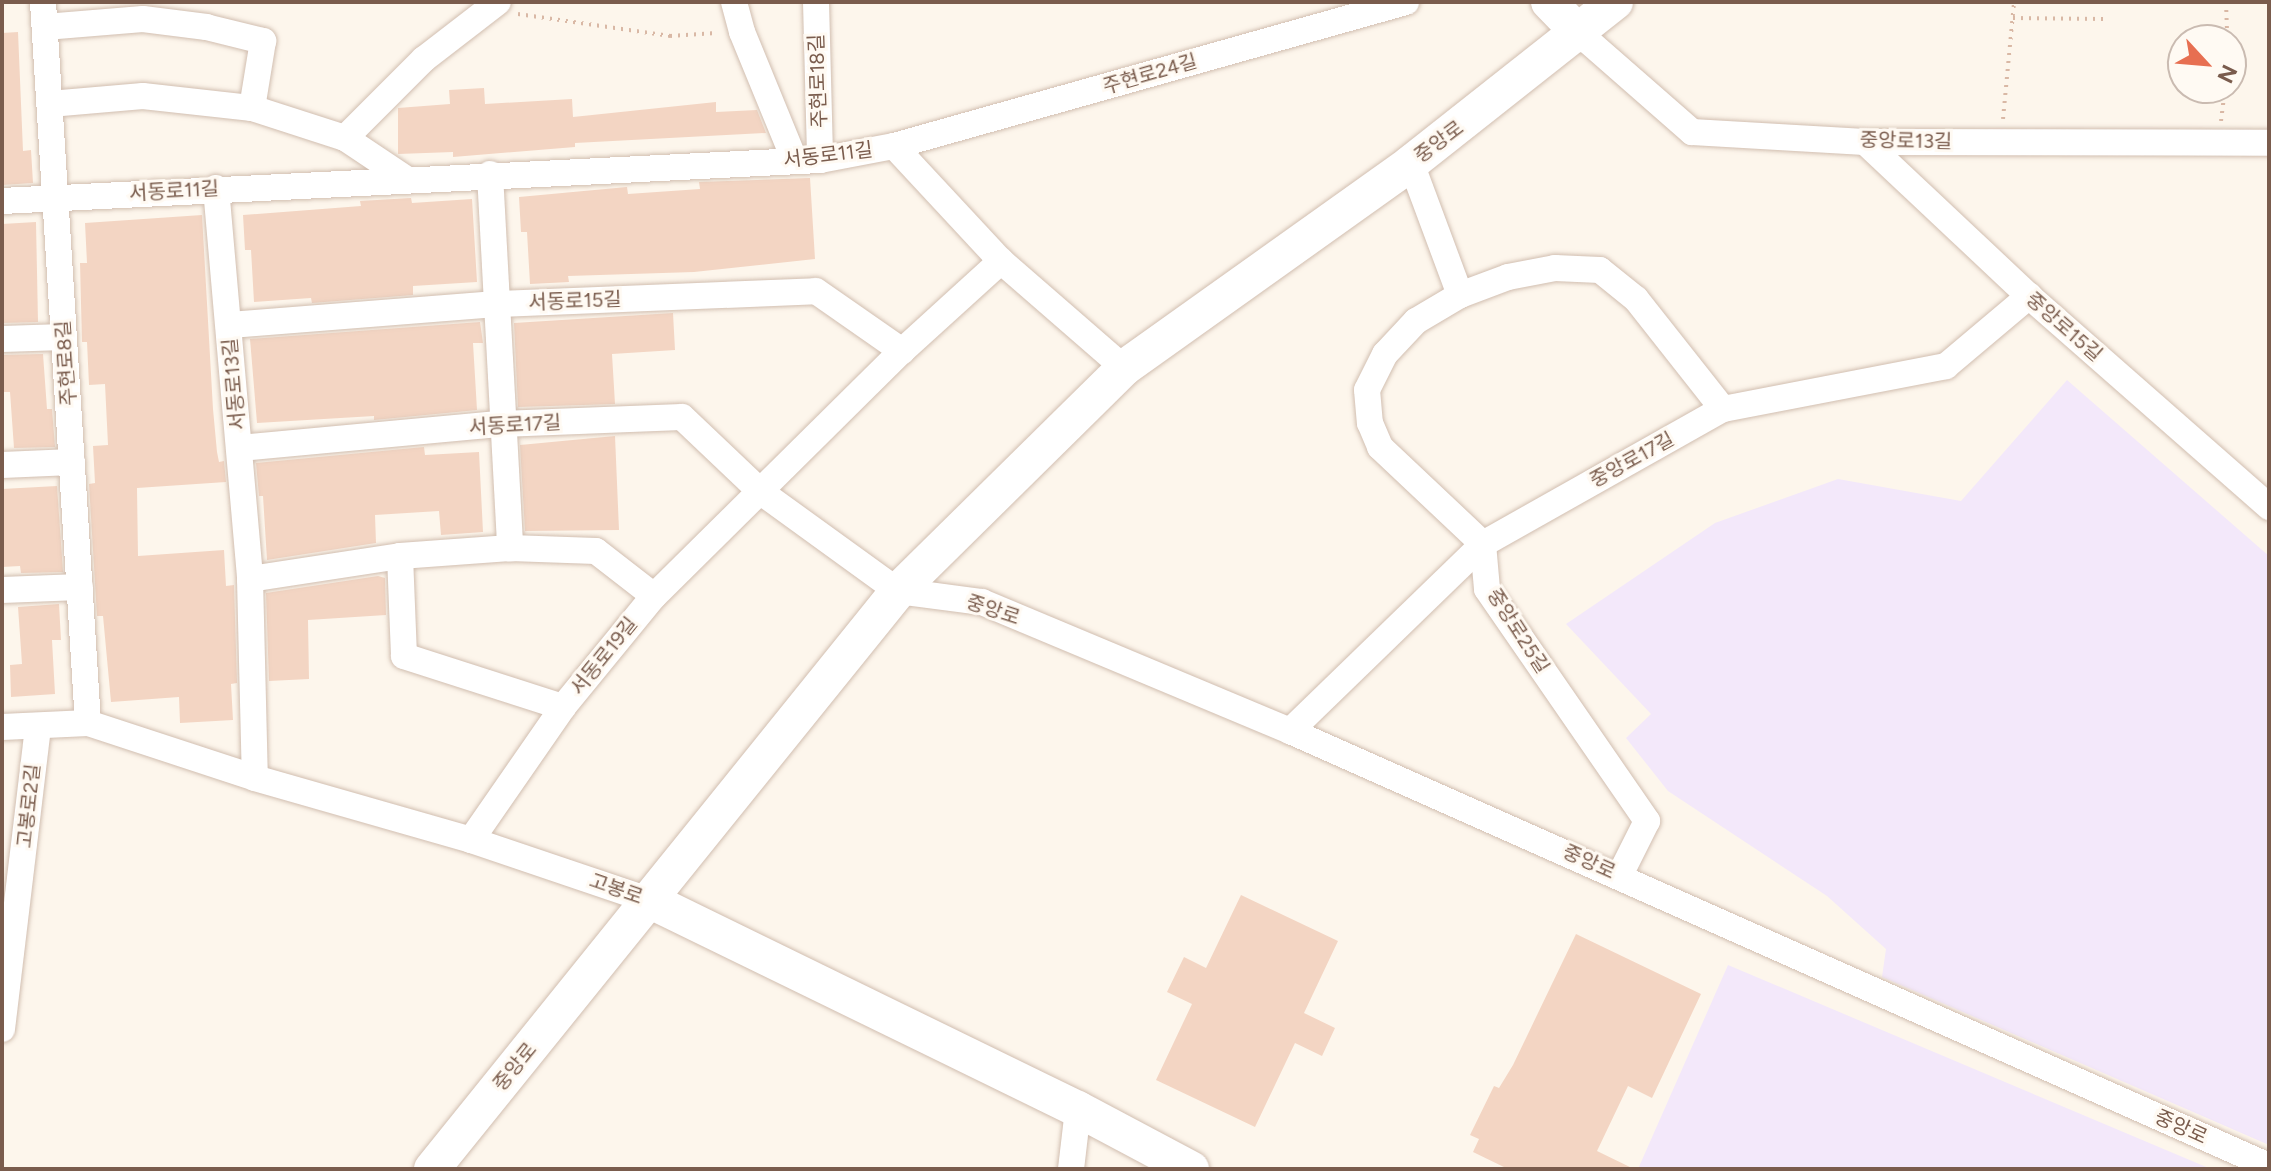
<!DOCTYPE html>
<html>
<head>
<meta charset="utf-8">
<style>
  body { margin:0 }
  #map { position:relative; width:2271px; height:1171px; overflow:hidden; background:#fdf6ec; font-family:Figtree,"Noto Sans KR",sans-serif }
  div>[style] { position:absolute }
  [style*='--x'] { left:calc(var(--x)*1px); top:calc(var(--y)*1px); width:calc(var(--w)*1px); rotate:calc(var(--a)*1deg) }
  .education>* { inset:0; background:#f3e8fa }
  .building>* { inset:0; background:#f3d5c3 }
  .path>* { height:4px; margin-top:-2px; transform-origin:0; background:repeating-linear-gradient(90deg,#d9b8a5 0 2px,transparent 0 8px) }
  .roads { filter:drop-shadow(0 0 2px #d1beb0) drop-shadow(0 0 2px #d1beb0) }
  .street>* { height:26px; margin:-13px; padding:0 13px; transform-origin:13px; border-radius:13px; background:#fff }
  .secondary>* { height:36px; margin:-18px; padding:0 18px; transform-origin:18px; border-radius:18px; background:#fff }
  span { translate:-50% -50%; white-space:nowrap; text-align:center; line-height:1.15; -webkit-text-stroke:6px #fffaf3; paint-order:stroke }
  .street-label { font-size:20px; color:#7a5c4d }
  .frame { position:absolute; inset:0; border:4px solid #7a5c4d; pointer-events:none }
  .north { position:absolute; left:2167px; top:24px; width:80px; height:80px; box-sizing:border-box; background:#fffaf3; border:2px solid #cabbb1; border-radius:50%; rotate:116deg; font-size:22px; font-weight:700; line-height:32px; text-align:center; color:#7a5c4d }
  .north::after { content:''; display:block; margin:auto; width:28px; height:36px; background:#e76f51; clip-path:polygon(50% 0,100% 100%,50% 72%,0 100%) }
</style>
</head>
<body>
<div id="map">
  <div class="education">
    <div style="clip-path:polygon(2067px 380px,2269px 556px,2269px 1145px,1882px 977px,1886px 949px,1827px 896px,1668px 791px,1626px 738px,1651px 714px,1566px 624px,1715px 523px,1838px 479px,1961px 501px)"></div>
    <div style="clip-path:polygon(1728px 965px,2211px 1169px,1638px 1169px)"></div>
  </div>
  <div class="building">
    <div style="clip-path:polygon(18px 32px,23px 151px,31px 150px,33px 183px,2px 185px,2px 33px)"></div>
    <div style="clip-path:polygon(484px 88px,485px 104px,572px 99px,573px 117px,716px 102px,716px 112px,757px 110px,766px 133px,575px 143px,575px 147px,453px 157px,453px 152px,398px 154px,398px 108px,450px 104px,449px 90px)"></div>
    <div style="clip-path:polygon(810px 178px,815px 259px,694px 272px,568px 276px,569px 282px,530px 284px,527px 232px,521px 232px,519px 197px,627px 187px,628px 194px,700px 189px,699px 182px)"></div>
    <div style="clip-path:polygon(411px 198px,412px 203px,472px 199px,477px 282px,413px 286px,413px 295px,312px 303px,311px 298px,254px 302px,251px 250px,245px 250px,243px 215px,361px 206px,360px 201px)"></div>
    <div style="clip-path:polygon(202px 215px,213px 409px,217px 452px,219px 462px,224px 461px,226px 482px,137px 488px,138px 556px,224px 550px,226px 586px,234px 585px,237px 683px,231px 684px,233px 720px,180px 723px,179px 697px,111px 702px,103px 616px,97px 616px,89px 484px,95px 483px,93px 446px,108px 445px,105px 384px,89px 385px,87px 342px,82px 342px,80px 263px,87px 263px,85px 223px)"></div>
    <div style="clip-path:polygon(36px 222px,38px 322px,2px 323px,2px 224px)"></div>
    <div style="clip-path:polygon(673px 313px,675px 350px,612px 354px,615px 404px,518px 407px,514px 323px)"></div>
    <div style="clip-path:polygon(480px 322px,483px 343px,473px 343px,477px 410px,374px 420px,374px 416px,257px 423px,250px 339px)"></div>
    <div style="clip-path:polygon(43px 354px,47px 409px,52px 409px,55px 447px,14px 448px,10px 392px,2px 392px,2px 355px)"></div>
    <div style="clip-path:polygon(615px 436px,619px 530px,525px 531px,520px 445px)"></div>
    <div style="clip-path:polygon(424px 447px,425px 455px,479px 452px,483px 532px,441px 535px,439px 511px,375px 515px,376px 543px,267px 560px,263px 496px,259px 496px,256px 463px)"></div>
    <div style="clip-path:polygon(57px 486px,63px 572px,21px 573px,20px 566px,2px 567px,2px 489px)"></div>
    <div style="clip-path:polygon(378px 576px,385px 578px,386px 615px,308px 620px,309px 679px,269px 681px,266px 593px)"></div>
    <div style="clip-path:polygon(59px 604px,61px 640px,52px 640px,55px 694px,11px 697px,10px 665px,22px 664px,18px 607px)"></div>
    <div style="clip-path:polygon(1241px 895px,1338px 941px,1304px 1013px,1335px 1028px,1322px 1056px,1295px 1043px,1255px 1127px,1156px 1080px,1192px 1004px,1167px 992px,1184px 957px,1206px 968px)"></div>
    <div style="clip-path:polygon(1576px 934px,1701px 994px,1652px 1098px,1628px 1086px,1597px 1151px,1634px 1169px,1508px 1169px,1473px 1152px,1479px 1139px,1470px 1135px,1494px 1086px,1499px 1088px,1513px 1065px)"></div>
  </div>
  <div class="path">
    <div style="--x:2226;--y:2;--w:38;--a:88"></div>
    <div style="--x:518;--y:14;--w:154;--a:8.2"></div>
    <div style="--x:670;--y:36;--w:46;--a:-3.7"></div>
    <div style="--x:2013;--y:18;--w:91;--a:0.6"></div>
    <div style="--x:2003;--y:119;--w:118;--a:-84.6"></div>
    <div style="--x:2221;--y:121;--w:33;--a:-83"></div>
  </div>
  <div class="roads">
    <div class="street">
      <div style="--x:43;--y:2;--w:722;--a:86.43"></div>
      <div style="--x:734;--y:2;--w:31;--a:75"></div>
      <div style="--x:742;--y:32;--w:139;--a:67.7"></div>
      <div style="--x:816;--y:2;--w:158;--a:88.5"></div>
      <div style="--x:45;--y:27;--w:98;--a:-4.7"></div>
      <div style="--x:143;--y:19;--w:64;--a:7.2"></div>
      <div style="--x:206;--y:27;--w:59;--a:13.8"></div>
      <div style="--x:263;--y:41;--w:68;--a:99.3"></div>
      <div style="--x:1580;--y:34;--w:149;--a:41.2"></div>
      <div style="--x:1692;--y:132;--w:173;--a:3.3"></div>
      <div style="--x:1865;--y:142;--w:404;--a:0.1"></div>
      <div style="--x:50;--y:104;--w:93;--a:-4.9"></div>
      <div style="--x:143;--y:96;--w:110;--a:6.3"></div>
      <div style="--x:252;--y:108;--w:98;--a:17.9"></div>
      <div style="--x:345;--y:138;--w:72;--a:33.7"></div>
      <div style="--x:345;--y:138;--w:112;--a:-45"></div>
      <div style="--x:424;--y:59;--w:93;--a:-37.6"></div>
      <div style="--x:1865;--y:142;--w:225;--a:43.2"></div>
      <div style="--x:2029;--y:296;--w:320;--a:41.3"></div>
      <div style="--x:894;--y:146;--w:532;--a:-15.71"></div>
      <div style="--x:1411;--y:163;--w:141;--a:69.6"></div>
      <div style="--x:1460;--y:295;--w:51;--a:149.4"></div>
      <div style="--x:1416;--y:321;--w:45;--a:133.2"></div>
      <div style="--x:1385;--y:354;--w:40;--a:116.6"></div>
      <div style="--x:1367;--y:390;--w:33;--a:85"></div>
      <div style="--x:1370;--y:423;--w:26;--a:67"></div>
      <div style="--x:1380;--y:447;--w:141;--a:43.3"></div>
      <div style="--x:1483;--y:544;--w:45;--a:84.9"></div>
      <div style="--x:1487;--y:589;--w:282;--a:55.4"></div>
      <div style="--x:1647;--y:821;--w:60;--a:116.6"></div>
      <div style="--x:490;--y:174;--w:375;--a:86.9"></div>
      <div style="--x:216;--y:188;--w:392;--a:85"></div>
      <div style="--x:250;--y:579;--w:199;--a:88.6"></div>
      <div style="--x:2;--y:201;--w:819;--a:-2.87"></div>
      <div style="--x:820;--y:160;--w:75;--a:-10.7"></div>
      <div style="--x:894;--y:146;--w:157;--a:47.1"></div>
      <div style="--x:1001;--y:261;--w:163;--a:41"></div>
      <div style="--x:1460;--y:295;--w:51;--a:-20.6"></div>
      <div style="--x:1508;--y:277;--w:48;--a:-10.8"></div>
      <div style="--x:1555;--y:268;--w:45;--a:2.5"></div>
      <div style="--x:1600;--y:270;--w:46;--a:38.9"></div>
      <div style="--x:1636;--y:299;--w:140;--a:51.7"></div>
      <div style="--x:230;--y:325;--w:270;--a:-4.5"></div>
      <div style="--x:499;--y:304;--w:317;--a:-2.3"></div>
      <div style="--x:816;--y:291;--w:105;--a:34.9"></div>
      <div style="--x:2;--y:339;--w:62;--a:-1.8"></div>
      <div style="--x:240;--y:448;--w:262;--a:-5.3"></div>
      <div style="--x:501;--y:424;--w:181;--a:-2.2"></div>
      <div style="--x:682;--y:417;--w:109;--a:43.5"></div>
      <div style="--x:761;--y:492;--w:169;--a:35.9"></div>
      <div style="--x:898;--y:591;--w:85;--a:7.5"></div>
      <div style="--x:982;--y:602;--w:334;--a:22.7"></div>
      <div style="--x:1290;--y:731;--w:1071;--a:23.96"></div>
      <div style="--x:2;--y:465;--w:70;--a:-2.5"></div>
      <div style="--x:400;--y:556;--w:100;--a:87.7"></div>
      <div style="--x:404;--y:656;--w:167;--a:17.8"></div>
      <div style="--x:250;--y:579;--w:152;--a:-8.7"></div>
      <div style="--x:400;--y:556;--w:110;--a:-4.2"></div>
      <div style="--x:510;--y:548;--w:86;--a:2"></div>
      <div style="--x:596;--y:551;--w:73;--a:37.8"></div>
      <div style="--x:2;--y:590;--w:78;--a:-2.2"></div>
      <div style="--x:2;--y:727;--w:86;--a:-2.7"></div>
      <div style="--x:88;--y:723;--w:176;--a:18.2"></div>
      <div style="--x:255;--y:778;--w:225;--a:16"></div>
      <div style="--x:471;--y:840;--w:190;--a:18.7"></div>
      <div style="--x:1290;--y:731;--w:269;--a:-44.1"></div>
      <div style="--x:1483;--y:544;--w:275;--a:-29.4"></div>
      <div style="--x:1723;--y:409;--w:227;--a:-10.9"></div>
      <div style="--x:1946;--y:366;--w:109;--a:-40.1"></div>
      <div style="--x:471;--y:840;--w:162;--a:-55.3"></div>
      <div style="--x:563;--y:707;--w:144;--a:-50.7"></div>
      <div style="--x:654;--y:596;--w:349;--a:-44.7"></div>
      <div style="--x:902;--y:351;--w:134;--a:-42.3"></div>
      <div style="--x:2;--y:1029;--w:305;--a:-83.2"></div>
      <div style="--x:1071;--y:1169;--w:60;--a:-83.3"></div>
    </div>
    <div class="secondary">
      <div style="--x:1549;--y:2;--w:45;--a:45.9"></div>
      <div style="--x:651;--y:901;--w:475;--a:26"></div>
      <div style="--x:1078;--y:1109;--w:128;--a:28"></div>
      <div style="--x:432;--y:1169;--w:742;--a:-51.12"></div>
      <div style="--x:898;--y:591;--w:317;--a:-44.6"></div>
      <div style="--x:1124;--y:368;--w:353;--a:-35.5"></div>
      <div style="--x:1411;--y:163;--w:260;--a:-38.3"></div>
    </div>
  </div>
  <div class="street-label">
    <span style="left:1150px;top:74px;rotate:-16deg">주현로24길</span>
    <span style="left:818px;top:81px;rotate:-92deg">주현로18길</span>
    <span style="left:1906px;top:141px;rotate:1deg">중앙로13길</span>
    <span style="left:1439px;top:142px;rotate:-37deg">중앙로</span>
    <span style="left:828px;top:155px;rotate:-7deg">서동로11길</span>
    <span style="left:174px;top:191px;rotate:-3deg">서동로11길</span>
    <span style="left:575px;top:301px;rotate:-2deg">서동로15길</span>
    <span style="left:2064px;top:327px;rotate:41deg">중앙로15길</span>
    <span style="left:66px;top:363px;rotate:-94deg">주현로8길</span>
    <span style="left:234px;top:384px;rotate:-95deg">서동로13길</span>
    <span style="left:515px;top:425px;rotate:-3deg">서동로17길</span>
    <span style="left:1632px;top:460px;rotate:-29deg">중앙로17길</span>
    <span style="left:993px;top:610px;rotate:18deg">중앙로</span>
    <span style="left:1518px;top:631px;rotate:57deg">중앙로25길</span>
    <span style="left:604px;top:656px;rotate:-51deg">서동로19길</span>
    <span style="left:29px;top:806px;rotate:-84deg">고봉로2길</span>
    <span style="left:1589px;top:862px;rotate:24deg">중앙로</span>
    <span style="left:616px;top:889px;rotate:19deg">고봉로</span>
    <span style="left:515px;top:1067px;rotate:-51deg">중앙로</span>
    <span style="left:2181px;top:1127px;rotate:24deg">중앙로</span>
  </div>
  <div class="frame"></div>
  <div class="north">N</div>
</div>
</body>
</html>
